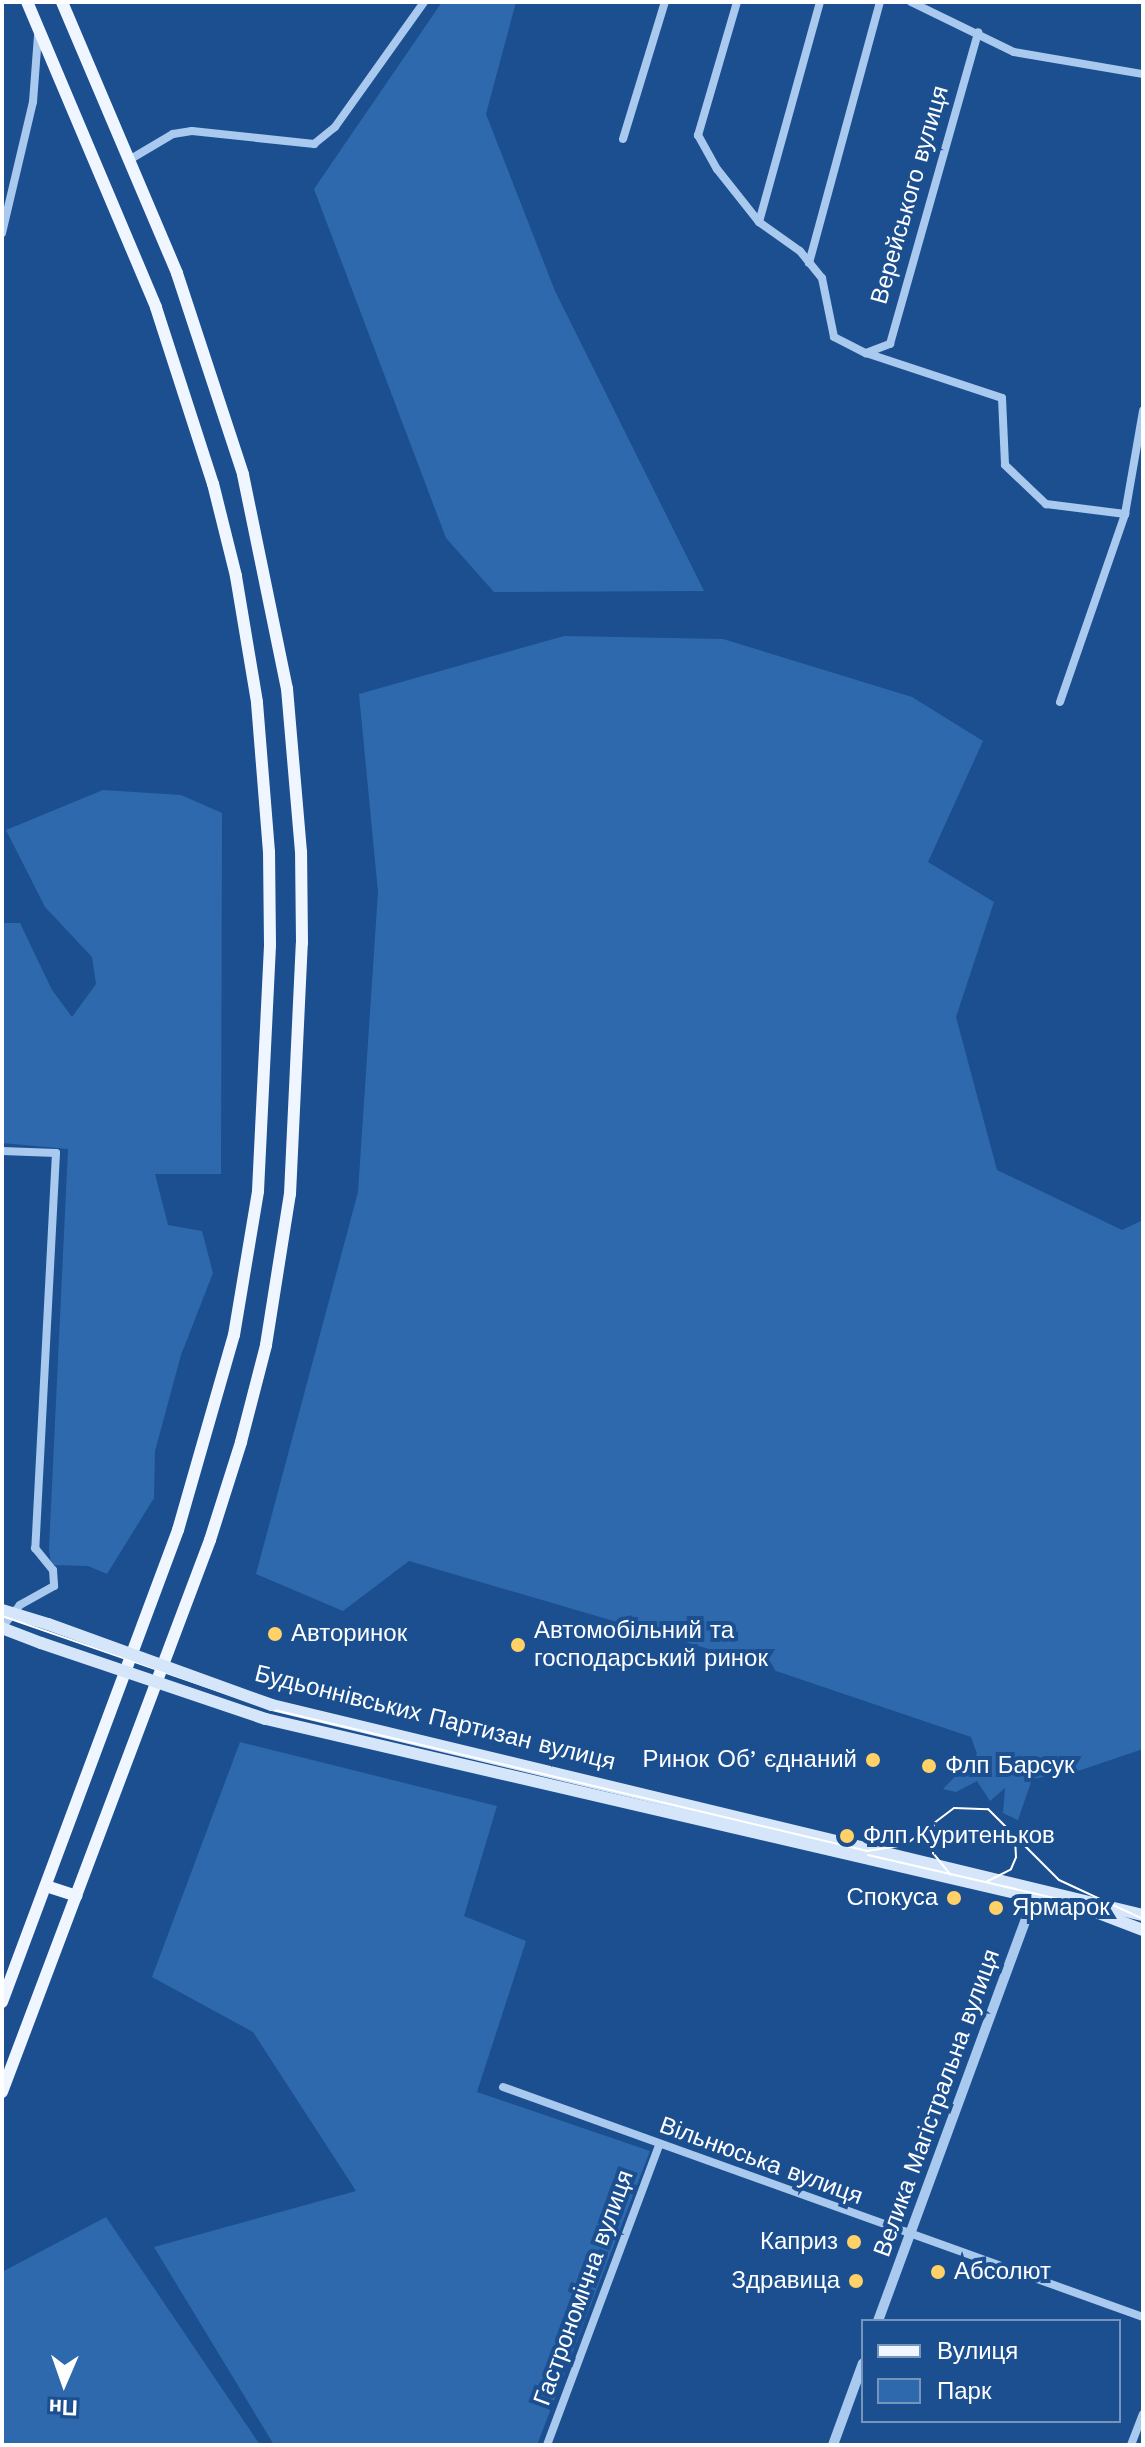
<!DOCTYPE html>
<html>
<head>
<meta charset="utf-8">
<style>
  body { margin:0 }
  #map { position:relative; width:1145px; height:2447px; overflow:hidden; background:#1b4f8f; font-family:"Work Sans",sans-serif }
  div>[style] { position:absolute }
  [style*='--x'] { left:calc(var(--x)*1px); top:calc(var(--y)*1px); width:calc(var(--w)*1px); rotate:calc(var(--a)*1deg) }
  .green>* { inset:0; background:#2e69ad }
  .minor>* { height:8px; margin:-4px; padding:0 4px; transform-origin:4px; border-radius:4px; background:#a9c9ee }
  .tertiary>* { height:10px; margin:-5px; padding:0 5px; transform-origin:5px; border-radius:5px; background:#a9c9ee }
  .secondary>* { height:12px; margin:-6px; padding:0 6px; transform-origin:6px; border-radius:6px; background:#d6e6fa }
  .primary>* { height:12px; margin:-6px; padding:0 6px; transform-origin:6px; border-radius:6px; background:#f0f6ff }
  .tram>* { height:2px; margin:-1px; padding:0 1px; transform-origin:1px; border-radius:1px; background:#fff }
  .secondary-bridge>* { height:12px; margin:-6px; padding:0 6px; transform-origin:6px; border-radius:6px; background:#d6e6fa }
  .dots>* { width:22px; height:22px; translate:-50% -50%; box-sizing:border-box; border:4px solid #1b4f8f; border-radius:50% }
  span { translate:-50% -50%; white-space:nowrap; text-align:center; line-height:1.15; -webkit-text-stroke:8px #1b4f8f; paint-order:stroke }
  .street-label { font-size:24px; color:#fff }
  .poi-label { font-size:24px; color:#fff }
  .left { translate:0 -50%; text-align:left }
  .right { translate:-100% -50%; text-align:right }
  .frame { position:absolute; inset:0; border:4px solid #fff; pointer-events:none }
  .legend { position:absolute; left:861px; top:2319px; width:260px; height:104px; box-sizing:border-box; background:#1b4f8f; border:2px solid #7695bc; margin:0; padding:10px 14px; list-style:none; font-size:24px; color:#fff }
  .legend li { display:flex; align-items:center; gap:16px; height:40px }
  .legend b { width:40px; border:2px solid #7695bc }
  .north { position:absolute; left:24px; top:2343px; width:80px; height:80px; -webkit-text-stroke:6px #1b4f8f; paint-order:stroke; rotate:182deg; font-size:22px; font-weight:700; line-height:32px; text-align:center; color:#fff }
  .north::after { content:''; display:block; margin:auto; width:28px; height:36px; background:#fff; clip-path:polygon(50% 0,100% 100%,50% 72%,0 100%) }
</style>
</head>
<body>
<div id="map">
  <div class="green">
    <div style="clip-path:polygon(442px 2px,516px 2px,486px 114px,555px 291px,704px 591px,494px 592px,446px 538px,314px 189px)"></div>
    <div style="clip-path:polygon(564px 636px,723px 639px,912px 697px,983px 741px,928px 862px,994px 902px,956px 1017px,997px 1170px,1122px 1230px,1143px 1220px,1143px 1749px,1078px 1771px,1032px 1779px,1018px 1820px,1003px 1813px,1005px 1788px,990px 1801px,977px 1781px,956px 1792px,943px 1789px,977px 1754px,971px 1737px,726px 1654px,409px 1561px,343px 1611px,256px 1574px,358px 1192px,378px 892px,359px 694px)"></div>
    <div style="clip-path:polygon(103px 790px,181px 795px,222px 813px,221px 1174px,155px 1174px,168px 1225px,202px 1231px,213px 1273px,181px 1355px,155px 1451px,154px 1498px,107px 1574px,88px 1566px,51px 1565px,49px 1548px,68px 1149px,2px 1143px,2px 923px,20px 923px,52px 990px,72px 1017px,96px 984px,92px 957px,45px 907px,6px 830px)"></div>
    <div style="clip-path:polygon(240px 1742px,497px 1806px,464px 1916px,526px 1941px,477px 2092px,650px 2151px,537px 2445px,274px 2445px,154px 2247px,356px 2191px,253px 2032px,152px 1977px)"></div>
    <div style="clip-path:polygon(106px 2217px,260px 2445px,2px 2445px,2px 2272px)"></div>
  </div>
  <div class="minor">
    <div style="--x:737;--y:2;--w:139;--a:106.3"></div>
    <div style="--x:698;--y:135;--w:39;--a:61"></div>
    <div style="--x:717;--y:169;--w:68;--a:51.6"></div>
    <div style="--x:759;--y:222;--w:50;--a:35.3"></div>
    <div style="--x:800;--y:251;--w:35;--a:51"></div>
    <div style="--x:822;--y:278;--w:60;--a:78.5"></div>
    <div style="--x:834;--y:337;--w:36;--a:27"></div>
    <div style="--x:866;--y:353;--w:143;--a:18.3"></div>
    <div style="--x:1002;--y:398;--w:67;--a:87.4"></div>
    <div style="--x:1005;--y:465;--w:57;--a:43.6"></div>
    <div style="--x:1046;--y:504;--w:80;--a:7.2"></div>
    <div style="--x:911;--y:2;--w:114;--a:25.9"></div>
    <div style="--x:1014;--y:52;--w:131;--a:9.7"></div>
    <div style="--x:623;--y:139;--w:143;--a:-73"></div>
    <div style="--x:129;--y:160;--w:51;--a:-30.6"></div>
    <div style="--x:173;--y:134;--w:19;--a:-9"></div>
    <div style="--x:192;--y:131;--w:123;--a:6.1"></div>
    <div style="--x:314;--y:144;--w:27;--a:-39"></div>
    <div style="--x:335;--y:127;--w:153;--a:-54.5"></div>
    <div style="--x:759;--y:222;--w:228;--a:-74.5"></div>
    <div style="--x:2;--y:233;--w:135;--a:-76.7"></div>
    <div style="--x:33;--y:102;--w:67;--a:-85.7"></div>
    <div style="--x:809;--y:263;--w:270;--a:-74.8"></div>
    <div style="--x:866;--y:353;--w:26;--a:-21"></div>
    <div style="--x:890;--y:344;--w:324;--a:-74.2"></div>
    <div style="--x:1060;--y:702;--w:199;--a:-70.9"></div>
    <div style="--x:1125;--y:514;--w:105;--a:-80.1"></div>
    <div style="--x:2;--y:1151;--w:54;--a:2.1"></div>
    <div style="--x:56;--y:1153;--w:396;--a:93"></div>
    <div style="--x:35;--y:1548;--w:28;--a:51"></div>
    <div style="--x:53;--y:1570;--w:16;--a:86"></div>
    <div style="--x:54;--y:1586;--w:39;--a:151"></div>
    <div style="--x:20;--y:1605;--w:28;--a:129"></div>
    <div style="--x:503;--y:2087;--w:680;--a:19.77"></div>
    <div style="--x:547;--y:2445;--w:320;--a:-69.5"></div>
    <div style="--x:1131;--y:2445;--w:33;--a:-69"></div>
  </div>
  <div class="tertiary">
    <div style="--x:878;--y:2321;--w:458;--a:-69.8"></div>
    <div style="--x:833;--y:2445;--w:87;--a:-69.9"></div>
  </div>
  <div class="secondary">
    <div style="--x:2;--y:1610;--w:48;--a:16.9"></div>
    <div style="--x:2;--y:1628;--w:42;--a:21"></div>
    <div style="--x:272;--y:1705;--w:896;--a:13.56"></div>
    <div style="--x:266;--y:1719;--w:849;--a:13.07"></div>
    <div style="--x:1093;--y:1911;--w:53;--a:20.8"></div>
  </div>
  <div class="primary">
    <div style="--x:46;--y:1886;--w:32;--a:18"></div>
    <div style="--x:2;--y:2002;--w:504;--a:-69.55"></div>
    <div style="--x:178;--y:1530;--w:203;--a:-74"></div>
    <div style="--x:234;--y:1335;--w:146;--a:-80.5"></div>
    <div style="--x:258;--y:1191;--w:246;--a:-87.2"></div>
    <div style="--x:270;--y:945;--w:93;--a:-90.6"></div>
    <div style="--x:269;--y:852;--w:150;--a:-94.6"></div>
    <div style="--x:257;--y:702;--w:128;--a:-99.5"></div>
    <div style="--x:236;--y:576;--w:95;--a:-104"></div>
    <div style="--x:213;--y:484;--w:186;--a:-107.9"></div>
    <div style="--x:156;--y:307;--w:331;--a:-112.9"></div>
    <div style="--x:2;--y:2092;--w:590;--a:-69.35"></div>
    <div style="--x:210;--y:1540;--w:103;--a:-72.4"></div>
    <div style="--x:241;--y:1442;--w:100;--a:-75.5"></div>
    <div style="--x:266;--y:1345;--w:153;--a:-81"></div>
    <div style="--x:290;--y:1194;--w:251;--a:-87.3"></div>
    <div style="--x:302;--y:943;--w:91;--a:-90.6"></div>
    <div style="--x:301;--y:852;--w:164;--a:-94.9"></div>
    <div style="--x:287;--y:689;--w:219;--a:-101.6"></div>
    <div style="--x:243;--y:474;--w:212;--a:-108.2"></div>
    <div style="--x:177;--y:273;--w:294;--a:-113"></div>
  </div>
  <div class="tram">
    <div style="--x:2;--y:1616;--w:284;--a:19.1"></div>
    <div style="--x:270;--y:1709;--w:614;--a:13.38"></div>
    <div style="--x:867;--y:1851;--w:38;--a:-9"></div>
    <div style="--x:905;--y:1845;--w:61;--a:-37.1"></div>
    <div style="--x:954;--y:1808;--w:34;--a:2"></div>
    <div style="--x:988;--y:1809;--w:100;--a:45"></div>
    <div style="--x:1059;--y:1880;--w:93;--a:24.9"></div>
    <div style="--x:934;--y:1824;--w:29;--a:92"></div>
    <div style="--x:933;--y:1853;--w:28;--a:51"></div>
    <div style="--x:868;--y:1855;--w:232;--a:13"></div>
    <div style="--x:986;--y:1882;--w:28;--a:-27"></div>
    <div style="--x:1011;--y:1869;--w:13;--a:-67"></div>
    <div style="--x:1016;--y:1857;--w:21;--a:-93"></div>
  </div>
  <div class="secondary-bridge">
    <div style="--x:48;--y:1624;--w:238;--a:19.9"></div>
    <div style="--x:41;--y:1643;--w:237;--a:18.7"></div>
  </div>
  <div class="dots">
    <div style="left:275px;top:1634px;background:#ffd166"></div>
    <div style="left:518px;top:1645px;background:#ffd166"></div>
    <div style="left:873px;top:1760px;background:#ffd166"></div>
    <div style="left:929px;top:1766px;background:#ffd166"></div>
    <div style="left:847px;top:1836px;background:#ffd166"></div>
    <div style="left:954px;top:1898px;background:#ffd166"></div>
    <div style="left:996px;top:1908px;background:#ffd166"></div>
    <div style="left:854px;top:2242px;background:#ffd166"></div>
    <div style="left:938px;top:2272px;background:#ffd166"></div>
    <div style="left:856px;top:2281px;background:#ffd166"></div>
  </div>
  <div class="street-label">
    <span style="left:910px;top:195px;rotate:-74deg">Верейського вулиця</span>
    <span style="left:435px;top:1718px;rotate:14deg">Будьоннівських Партизан вулиця</span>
    <span style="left:937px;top:2103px;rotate:-70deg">Велика Магістральна вулиця</span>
    <span style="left:761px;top:2161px;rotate:20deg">Вільнюська вулиця</span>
    <span style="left:584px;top:2288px;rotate:-70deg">Гастрономічна вулиця</span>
  </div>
  <div class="poi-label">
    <span class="left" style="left:534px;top:1645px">Автомобільний та<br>господарський ринок</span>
    <span class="left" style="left:291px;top:1634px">Авторинок</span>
    <span class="right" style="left:857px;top:1760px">Ринок Обʼєднаний</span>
    <span class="left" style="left:945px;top:1766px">Флп Барсук</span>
    <span class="left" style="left:863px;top:1836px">Флп Куритеньков</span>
    <span class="right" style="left:938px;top:1898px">Спокуса</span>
    <span class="left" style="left:1012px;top:1908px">Ярмарок</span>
    <span class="right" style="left:838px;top:2242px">Каприз</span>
    <span class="left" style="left:954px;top:2272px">Абсолют</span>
    <span class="right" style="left:840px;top:2281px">Здравица</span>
  </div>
  <div class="frame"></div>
  <ul class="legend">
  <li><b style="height:10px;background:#f0f6ff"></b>Вулиця</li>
  <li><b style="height:22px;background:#2e69ad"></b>Парк</li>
  </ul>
  <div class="north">Пн</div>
</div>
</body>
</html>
